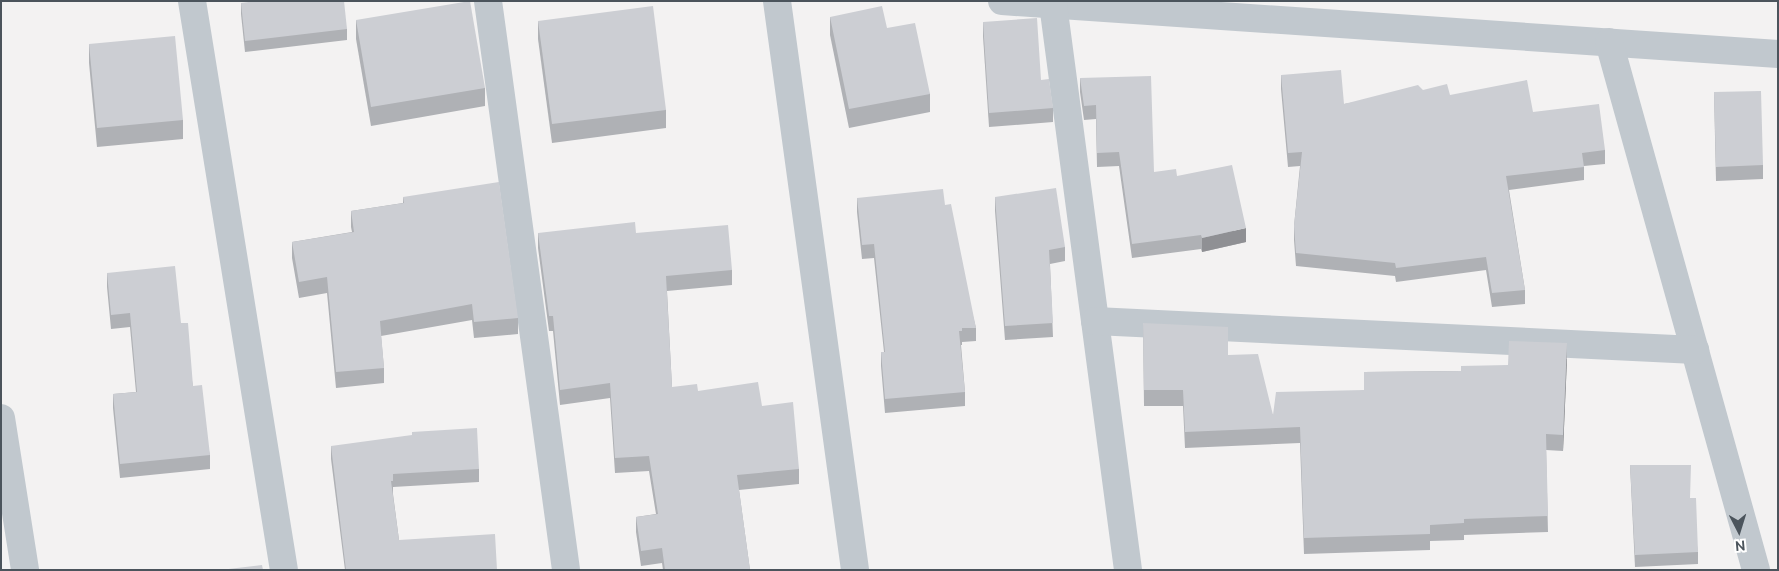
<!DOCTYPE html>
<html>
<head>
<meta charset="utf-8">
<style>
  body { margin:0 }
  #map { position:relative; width:1779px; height:571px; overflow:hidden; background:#f3f2f2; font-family:Ubuntu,sans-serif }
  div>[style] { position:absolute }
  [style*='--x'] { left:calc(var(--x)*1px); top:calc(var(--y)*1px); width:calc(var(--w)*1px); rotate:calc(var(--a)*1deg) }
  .minor>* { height:28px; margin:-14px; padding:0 14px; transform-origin:14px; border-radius:14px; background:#c1c8ce }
  .wall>* { inset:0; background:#afb1b5 }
  .shaded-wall>* { inset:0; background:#8f9094 }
  .building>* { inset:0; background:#ccced3 }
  span { translate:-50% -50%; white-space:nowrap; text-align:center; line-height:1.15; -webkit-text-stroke:4px #fff; paint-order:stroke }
  .frame { position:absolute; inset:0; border:2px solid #4b545c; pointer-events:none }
  .north { position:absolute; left:1714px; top:506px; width:50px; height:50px; -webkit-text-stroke:4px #fff; paint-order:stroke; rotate:175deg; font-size:14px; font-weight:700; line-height:20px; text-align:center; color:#4b545c }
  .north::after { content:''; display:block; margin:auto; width:18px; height:22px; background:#4b545c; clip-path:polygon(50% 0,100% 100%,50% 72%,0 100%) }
</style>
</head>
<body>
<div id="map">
  <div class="minor">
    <div style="--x:192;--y:1;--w:576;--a:80.82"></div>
    <div style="--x:488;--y:1;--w:574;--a:82.19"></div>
    <div style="--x:777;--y:1;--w:574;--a:82.19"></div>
    <div style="--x:1002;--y:1;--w:778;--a:3.91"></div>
    <div style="--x:1053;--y:4;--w:571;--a:82.45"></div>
    <div style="--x:1609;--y:42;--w:548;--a:74.44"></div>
    <div style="--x:1095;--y:321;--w:601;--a:2.77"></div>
    <div style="--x:1;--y:418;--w:154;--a:81"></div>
  </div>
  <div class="wall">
    <div style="clip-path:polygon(241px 3px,347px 29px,347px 40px,245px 52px,241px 14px)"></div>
    <div style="clip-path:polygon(830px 17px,887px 28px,930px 94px,930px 112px,849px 128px,830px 35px)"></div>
    <div style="clip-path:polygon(356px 20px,485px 88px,485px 106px,371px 126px,356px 39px)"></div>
    <div style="clip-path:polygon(538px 21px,666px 110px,666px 128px,552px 143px,538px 39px)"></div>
    <div style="clip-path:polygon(983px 22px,1041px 80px,1053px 108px,1053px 122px,989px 127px,983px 36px)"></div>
    <div style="clip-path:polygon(89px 44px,183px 120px,183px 139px,97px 147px,89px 63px)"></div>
    <div style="clip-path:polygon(1281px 75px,1344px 104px,1423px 90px,1450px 95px,1533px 112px,1605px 150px,1605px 164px,1584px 166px,1584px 180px,1509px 190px,1525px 290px,1525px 304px,1492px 307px,1486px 270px,1396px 282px,1395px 276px,1296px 266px,1294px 240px,1294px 226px,1300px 166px,1288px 167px,1281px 89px)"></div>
    <div style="clip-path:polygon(1080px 78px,1154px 172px,1177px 176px,1246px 242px,1202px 252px,1201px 249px,1132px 258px,1119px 166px,1097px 167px,1096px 119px,1084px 120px,1080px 92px)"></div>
    <div style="clip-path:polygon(1714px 92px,1763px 165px,1763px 179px,1716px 181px)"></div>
    <div style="clip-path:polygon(403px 197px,518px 318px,518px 334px,474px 338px,472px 320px,381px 336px,384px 368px,384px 383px,336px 388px,327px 293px,299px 298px,292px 258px,292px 242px,352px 232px,351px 227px,351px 211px,403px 203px)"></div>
    <div style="clip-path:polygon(995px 197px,1065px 247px,1065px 261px,1050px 264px,1053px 337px,1005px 340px,995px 211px)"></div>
    <div style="clip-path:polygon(857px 198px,945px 205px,976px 328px,976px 341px,962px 342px,962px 345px,961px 345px,965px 392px,965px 406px,885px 413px,881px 366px,881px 352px,884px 352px,874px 258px,862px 259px,857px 212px)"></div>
    <div style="clip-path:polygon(538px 233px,636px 233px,732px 270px,732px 285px,667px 291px,672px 387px,698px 391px,762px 406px,799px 469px,799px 484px,739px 490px,750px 570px,663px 570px,662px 563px,641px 566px,636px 532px,636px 517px,656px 514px,649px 471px,615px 473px,610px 398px,560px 405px,553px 331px,549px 331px,538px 248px)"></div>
    <div style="clip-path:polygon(107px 273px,181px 323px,193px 386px,210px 455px,210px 469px,120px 478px,113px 408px,113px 394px,136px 392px,130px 327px,111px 329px,107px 287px)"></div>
    <div style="clip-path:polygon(1143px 323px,1228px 355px,1273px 415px,1364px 390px,1364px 372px,1461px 371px,1567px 359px,1563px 451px,1546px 450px,1548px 532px,1464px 535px,1464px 540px,1430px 541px,1430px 550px,1304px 554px,1300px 443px,1185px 448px,1183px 406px,1144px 406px)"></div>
    <div style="clip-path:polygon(331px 446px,479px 469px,479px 482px,393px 487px,393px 494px,399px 540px,497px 570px,345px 570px,331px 459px)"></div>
    <div style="clip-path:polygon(1630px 465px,1690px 498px,1698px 552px,1698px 564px,1635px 567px)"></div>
  </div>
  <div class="shaded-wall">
    <div style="clip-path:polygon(1246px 228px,1246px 242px,1202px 252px,1202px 238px)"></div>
    <div style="clip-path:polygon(1567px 343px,1567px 359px,1563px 451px,1563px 435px)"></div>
  </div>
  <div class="building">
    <div style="clip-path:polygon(256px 1px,344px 1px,347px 29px,245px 41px,241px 3px)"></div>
    <div style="clip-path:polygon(470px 1px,485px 88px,371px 107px,356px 20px)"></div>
    <div style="clip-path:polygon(653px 6px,666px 110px,552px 124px,538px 21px)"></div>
    <div style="clip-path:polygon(882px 6px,887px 28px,915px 23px,930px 94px,849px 109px,830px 17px)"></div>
    <div style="clip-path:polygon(1037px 18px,1041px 80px,1049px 79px,1053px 108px,989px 113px,983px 22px)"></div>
    <div style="clip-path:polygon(175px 36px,183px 120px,97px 128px,89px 44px)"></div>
    <div style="clip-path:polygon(1341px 70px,1344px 104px,1418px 85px,1423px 90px,1447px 84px,1450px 95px,1527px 80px,1533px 112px,1599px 104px,1605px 150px,1582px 153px,1584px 167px,1506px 176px,1525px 290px,1492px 293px,1486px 257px,1396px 268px,1395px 263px,1296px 253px,1294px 226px,1302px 152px,1288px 153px,1281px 75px)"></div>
    <div style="clip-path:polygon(1151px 76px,1154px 172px,1176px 169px,1177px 176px,1232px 165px,1246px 228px,1202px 238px,1201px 235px,1132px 244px,1119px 152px,1097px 153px,1096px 105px,1084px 106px,1080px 78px)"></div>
    <div style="clip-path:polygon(1761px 91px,1763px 165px,1716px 167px,1714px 92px)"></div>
    <div style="clip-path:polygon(499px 182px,518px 318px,474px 322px,472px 304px,380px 321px,384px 368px,336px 372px,327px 277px,299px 282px,292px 242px,354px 232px,351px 211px,404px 203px,403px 197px)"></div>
    <div style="clip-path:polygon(1056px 188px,1065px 247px,1049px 250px,1053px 323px,1005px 326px,995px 197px)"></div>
    <div style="clip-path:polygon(943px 189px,945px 205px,951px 204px,976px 328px,962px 328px,962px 331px,959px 331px,965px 392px,885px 399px,881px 352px,885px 352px,874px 244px,862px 245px,857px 198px)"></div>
    <div style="clip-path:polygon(635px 222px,636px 233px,728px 225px,732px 270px,666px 276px,672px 387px,697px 384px,698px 391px,758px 382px,762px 406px,793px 402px,799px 469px,737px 475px,750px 570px,665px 570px,662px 548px,641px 551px,636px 517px,658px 514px,649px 456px,615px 458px,610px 383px,560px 390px,553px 316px,549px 316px,538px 233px)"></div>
    <div style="clip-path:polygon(175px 266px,181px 323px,188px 323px,193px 386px,202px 385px,210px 455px,120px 464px,113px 394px,137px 392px,130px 313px,111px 315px,107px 273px)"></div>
    <div style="clip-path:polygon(1143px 323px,1228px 327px,1228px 355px,1258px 354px,1273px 415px,1276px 392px,1364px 390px,1364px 372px,1461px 371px,1461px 366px,1508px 365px,1509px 341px,1567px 343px,1563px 435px,1546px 434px,1548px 516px,1464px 519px,1464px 523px,1430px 525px,1430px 534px,1304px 538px,1300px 427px,1185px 432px,1183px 390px,1144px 390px)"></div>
    <div style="clip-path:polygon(477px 428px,479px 469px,393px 474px,393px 481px,391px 481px,399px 540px,495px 534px,497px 570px,346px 570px,331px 446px,412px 435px,412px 432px)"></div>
    <div style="clip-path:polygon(1630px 465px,1691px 465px,1690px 498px,1696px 498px,1698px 552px,1635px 555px)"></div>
    <div style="clip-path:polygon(262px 565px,263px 570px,220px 570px)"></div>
  </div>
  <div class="frame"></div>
  <div class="north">N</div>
</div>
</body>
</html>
